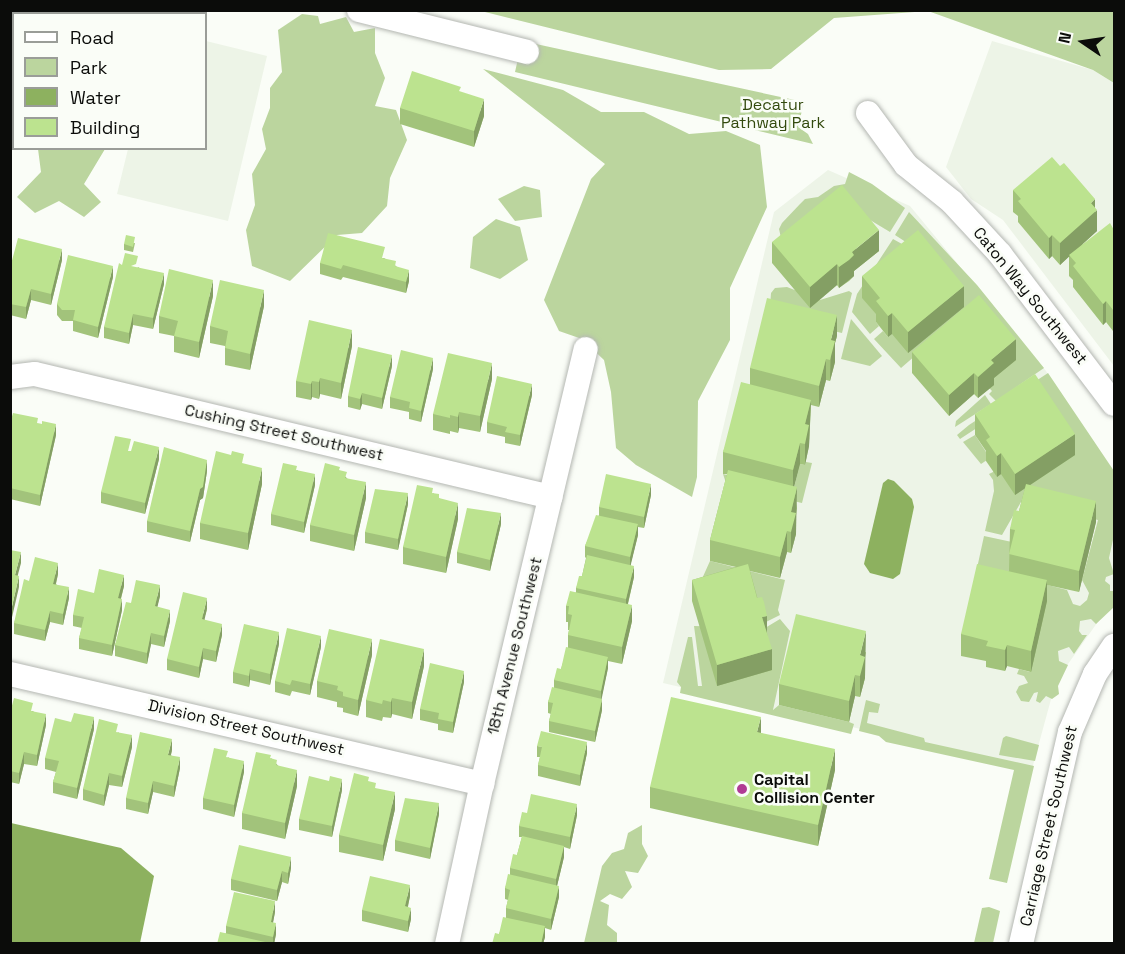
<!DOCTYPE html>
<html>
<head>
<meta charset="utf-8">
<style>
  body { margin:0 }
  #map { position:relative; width:1125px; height:954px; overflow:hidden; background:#fafdf7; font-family:"Space Grotesk",sans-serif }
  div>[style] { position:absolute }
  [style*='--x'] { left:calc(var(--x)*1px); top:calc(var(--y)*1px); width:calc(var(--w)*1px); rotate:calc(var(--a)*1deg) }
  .built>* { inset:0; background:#edf4e7 }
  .green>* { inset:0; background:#bbd59e }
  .water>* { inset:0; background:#8db15f }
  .roads { filter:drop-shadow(0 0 2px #b4b7b2) drop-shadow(0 0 2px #b4b7b2) }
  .street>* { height:24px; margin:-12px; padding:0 12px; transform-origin:12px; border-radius:12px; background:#fff }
  .wall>* { inset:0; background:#a2c37b }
  .shaded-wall>* { inset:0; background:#849f64 }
  .building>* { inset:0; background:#bce38f }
  .dots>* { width:16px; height:16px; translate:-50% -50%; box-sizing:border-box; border:3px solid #fafdf7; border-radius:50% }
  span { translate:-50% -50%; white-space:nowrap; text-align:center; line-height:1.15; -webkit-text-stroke:5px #fafdf7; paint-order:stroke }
  .park-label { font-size:16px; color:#334a0e }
  .street-label { font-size:16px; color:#0b0c0a }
  .poi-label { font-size:16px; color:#0b0c0a; font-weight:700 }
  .left { translate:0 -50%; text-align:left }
  .frame { position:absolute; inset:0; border:12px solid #0b0c0a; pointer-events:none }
  .legend { position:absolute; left:12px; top:12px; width:195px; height:138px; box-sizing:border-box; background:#fafdf7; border:2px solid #9a9d98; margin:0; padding:8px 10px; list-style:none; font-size:18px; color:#0b0c0a }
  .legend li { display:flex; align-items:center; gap:12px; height:30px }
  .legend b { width:30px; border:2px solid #9a9d98 }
  .north { position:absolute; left:1053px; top:12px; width:60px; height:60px; -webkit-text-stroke:4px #fafdf7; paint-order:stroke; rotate:283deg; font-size:16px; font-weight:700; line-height:24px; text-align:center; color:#0b0c0a }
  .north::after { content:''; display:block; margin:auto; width:21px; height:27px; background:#0b0c0a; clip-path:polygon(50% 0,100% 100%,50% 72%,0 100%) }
</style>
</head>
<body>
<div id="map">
  <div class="built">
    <div style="clip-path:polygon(206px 41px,267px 56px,228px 221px,117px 194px,128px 149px,206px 148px)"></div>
    <div style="clip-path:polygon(992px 41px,1093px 70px,1114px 83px,1114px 366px,1003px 220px,971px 199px,946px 167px)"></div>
    <div style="clip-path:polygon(828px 170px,910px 206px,1046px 371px,1114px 481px,1114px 599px,1056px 681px,1032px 769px,663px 683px,774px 212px)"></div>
  </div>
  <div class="green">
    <div style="clip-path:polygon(481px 11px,1114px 11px,1114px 83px,1093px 70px,928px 11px,834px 18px,771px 69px,719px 70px)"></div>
    <div style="clip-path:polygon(302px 14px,318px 16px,320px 24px,346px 17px,354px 32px,375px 28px,375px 53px,385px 78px,375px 106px,396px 110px,407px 140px,390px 178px,387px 206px,362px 233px,337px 235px,290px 281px,252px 266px,246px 230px,255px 205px,252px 174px,266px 149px,262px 129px,270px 108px,270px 88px,282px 72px,278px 30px)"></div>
    <div style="clip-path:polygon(522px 41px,804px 102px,798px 127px,808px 134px,813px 144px,515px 72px)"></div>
    <div style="clip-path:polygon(483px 69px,563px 90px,601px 112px,644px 112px,689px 134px,726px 131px,760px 145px,767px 207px,730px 288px,730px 340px,698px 401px,697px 477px,692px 497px,636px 465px,616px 448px,611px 392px,604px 360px,582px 339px,559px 331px,544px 300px,591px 179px,605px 164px)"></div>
    <div style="clip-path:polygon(38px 149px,105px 149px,84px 184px,101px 202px,84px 217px,59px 201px,35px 213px,17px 197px,41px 172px)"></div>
    <div style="clip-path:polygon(849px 172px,872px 184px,905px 208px,890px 232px,840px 202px,781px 238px,779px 229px,782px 223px,800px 204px,805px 199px,818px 197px,834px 186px,845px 184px)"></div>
    <div style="clip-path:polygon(524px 186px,540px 190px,542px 217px,515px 221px,498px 199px)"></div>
    <div style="clip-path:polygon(909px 212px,977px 285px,1044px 368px,996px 401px,989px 394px,992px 391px,939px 335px,901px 368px,874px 339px,883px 331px,888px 337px,892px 334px,918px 250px,895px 235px)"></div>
    <div style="clip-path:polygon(496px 219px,520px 227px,528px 260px,500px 279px,470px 268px,473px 237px)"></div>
    <div style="clip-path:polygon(893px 239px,902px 244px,880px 319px,876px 322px,879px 326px,870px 334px,852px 312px,857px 294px)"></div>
    <div style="clip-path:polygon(787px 287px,820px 300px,849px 291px,852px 293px,842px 333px,764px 315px,770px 307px,771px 293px,775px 288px)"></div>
    <div style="clip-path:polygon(851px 319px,882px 356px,870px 366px,841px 359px)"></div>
    <div style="clip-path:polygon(1048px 373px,1114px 471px,1114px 535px,1109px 558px,1114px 574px,1106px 577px,1105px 581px,1110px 585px,1110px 591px,1114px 591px,1114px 607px,1096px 624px,1091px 619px,1080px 621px,1079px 631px,1082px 635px,1087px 635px,1074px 654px,1069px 647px,1058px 651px,1059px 661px,1068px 665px,1058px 686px,1059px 694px,1052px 699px,1046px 696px,1040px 703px,1036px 701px,1038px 692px,1034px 693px,1029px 702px,1021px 701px,1016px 692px,1019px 686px,1028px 683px,1024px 676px,1017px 674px,1019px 669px,1030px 672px,974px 582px,984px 536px,1012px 542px,1015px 551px,1009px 575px,1067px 590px,1073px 604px,1080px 606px,1087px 600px,1089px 593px,1082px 580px,1098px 520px,1021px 502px,1002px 535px,985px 531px,994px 491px,993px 480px,989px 474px,993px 472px,1035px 390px,960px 439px,957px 435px,969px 425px)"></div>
    <div style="clip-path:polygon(985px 395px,991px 404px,955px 427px,956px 421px)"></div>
    <div style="clip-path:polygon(975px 435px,990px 458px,981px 464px,963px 442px)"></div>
    <div style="clip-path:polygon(806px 462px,812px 463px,802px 503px,727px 486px,723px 474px,793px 491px,800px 464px,805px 465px)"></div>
    <div style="clip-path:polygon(710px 561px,785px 580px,778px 610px,780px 615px,764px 623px,692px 601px)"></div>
    <div style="clip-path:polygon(780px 619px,790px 631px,773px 710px,779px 705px,849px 722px,854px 724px,851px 734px,680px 693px,681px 687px,677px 682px,688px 637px,692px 637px,698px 686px,702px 686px,694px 626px,765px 628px)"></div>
    <div style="clip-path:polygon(866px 700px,880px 704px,878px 713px,869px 712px,867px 723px,924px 738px,925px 742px,1034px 766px,1007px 883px,989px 879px,1014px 770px,886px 742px,879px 736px,859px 731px)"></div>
    <div style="clip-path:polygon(1006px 736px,1039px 745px,1035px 761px,999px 755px,1003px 738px)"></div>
    <div style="clip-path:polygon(642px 825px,642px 844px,648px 856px,638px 873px,625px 871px,632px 887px,622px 899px,610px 894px,600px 901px,609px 905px,607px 925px,617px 933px,617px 943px,584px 943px,602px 866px,612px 853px,624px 849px,628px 833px)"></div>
    <div style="clip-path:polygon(989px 907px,1000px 911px,993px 943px,974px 943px,982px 908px)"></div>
  </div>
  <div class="water">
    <div style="clip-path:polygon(888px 479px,894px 481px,912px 499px,914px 507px,900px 574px,893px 579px,870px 573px,864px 564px,883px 483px)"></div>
    <div style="clip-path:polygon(11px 823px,121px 848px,154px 876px,140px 943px,11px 943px)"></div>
  </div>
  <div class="roads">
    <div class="street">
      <div style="--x:359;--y:10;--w:173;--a:14"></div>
      <div style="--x:868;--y:113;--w:64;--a:53.8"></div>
      <div style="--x:906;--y:165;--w:59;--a:38.8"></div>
      <div style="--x:952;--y:202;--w:71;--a:47.3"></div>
      <div style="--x:1000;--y:254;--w:188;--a:52.8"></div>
      <div style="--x:10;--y:377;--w:25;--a:-7"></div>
      <div style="--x:35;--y:374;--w:530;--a:13.41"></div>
      <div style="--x:10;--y:674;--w:485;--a:13.1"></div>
      <div style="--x:447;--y:944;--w:164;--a:-77.7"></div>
      <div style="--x:482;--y:784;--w:447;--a:-76.6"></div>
      <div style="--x:1021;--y:944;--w:218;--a:-77"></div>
      <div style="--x:1070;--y:732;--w:63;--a:-66.7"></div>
      <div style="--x:1095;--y:674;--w:34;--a:-56"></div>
    </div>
  </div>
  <div class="wall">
    <div style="clip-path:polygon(461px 92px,484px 116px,474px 147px,400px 124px,400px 108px)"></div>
    <div style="clip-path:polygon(1013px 190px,1095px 208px,1097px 231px,1081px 245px,1114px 230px,1113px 331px,1106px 322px,1103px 325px,1073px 287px,1073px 280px,1069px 276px,1069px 256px,1060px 265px,1052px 256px,1049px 259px,1018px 222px,1018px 216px,1013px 212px)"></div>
    <div style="clip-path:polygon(772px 242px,879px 251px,854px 271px,854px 276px,849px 281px,839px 288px,837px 285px,810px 308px,772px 263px)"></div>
    <div style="clip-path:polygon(135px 243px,133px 252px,124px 250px,124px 244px)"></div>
    <div style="clip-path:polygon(384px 258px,396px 266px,409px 281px,406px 293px,343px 277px,341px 280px,320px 274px,320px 263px)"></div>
    <div style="clip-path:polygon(62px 260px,51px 305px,31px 300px,26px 319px,10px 315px,10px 268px)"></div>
    <div style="clip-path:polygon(138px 267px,164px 284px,153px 329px,133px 325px,129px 344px,104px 338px,104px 327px)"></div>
    <div style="clip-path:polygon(862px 276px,964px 307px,908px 353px,892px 334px,888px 337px,876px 322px,876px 314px,862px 298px)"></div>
    <div style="clip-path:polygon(113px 277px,98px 338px,73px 331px,73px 321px,62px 321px,57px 315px,57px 304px)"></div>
    <div style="clip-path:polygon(213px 296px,199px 358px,174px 352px,174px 336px,159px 333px,159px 316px)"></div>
    <div style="clip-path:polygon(264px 306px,250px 370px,225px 365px,225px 346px,210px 343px,210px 326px)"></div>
    <div style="clip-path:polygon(837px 336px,835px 343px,835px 362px,830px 381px,826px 380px,819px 407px,811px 405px,809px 446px,805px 465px,800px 464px,794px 486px,797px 508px,796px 515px,796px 534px,791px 553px,787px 552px,780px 578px,750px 571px,767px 633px,772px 670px,717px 686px,692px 601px,692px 580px,736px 567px,710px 561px,710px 540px,727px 474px,723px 474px,723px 452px,750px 384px,750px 368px)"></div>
    <div style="clip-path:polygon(352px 346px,341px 399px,320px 394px,319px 399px,312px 397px,311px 400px,296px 397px,296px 381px)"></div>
    <div style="clip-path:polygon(912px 352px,1016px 360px,994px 378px,994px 385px,978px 398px,974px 394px,949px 416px,912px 373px)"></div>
    <div style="clip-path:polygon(392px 366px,382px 409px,362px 404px,360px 410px,348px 407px,348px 396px)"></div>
    <div style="clip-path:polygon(433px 369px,421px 422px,409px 419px,409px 412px,390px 408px,390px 397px)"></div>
    <div style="clip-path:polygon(492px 379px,480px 432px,459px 428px,458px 433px,450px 431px,450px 434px,433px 430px,433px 414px)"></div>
    <div style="clip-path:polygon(532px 395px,520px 446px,505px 443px,505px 437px,487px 433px,487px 422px)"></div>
    <div style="clip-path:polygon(975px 414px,1075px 455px,1030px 485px,1096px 522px,1079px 592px,1047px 585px,1047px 601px,1031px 672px,1007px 666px,1005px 671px,986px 667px,986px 661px,961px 656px,961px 634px,1009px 571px,1010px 529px,1019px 511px,1025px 488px,1015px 495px,1001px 474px,997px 477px,986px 461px,986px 451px,975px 435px)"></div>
    <div style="clip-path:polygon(10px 423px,42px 424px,56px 435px,40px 506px,10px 499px)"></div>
    <div style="clip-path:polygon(130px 451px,159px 459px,145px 514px,101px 503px,101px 492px)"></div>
    <div style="clip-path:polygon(244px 464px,262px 484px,248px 550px,200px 539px,200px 523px)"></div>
    <div style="clip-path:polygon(297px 470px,315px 485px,304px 533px,271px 525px,271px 514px)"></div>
    <div style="clip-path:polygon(207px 471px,203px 498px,200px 500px,190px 542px,147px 532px,147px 521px)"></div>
    <div style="clip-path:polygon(340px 471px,366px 498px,354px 551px,310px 541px,310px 525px)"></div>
    <div style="clip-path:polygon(433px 493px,439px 498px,458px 519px,446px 573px,403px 564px,403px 547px)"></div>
    <div style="clip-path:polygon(651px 495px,644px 528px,638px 527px,638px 535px,630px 566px,634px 577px,628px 604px,632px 621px,622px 664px,608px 661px,608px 668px,601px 699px,602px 710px,595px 742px,549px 732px,549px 721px,551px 714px,548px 713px,548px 702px,554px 688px,554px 680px,561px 669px,568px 647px,568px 635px,569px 630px,568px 630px,568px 622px,566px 622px,566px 606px,576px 592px,576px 588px,582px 576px,586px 558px,585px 557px,585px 546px,599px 515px,599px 507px)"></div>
    <div style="clip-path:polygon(408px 504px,398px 550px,365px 543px,365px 532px)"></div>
    <div style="clip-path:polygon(501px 524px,490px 571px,457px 563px,457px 552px)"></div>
    <div style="clip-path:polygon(58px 574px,56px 584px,69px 598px,63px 625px,50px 622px,45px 641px,14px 634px,14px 623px,29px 581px)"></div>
    <div style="clip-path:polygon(124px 586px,121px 599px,122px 610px,112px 656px,79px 649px,79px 638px,82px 628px,73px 626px,73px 615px,94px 593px)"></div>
    <div style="clip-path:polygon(160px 596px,157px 607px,170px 621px,164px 647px,151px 644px,147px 664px,115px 656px,115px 645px,131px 603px)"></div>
    <div style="clip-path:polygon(207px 609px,204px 619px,222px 635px,216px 662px,203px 659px,199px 678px,167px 670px,167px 659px)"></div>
    <div style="clip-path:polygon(279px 644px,270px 685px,250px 680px,249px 687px,233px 683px,233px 672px)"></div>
    <div style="clip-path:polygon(321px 647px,310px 695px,292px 691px,290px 696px,275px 692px,275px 681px)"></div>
    <div style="clip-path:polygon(866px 652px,865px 657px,865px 678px,860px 697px,855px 696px,849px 722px,779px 705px,779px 684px)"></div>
    <div style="clip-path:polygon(372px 655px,358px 716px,343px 712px,343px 708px,337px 707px,337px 702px,317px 697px,317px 681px)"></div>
    <div style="clip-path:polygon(424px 666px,412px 719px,392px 714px,391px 718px,383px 717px,382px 721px,366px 717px,366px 700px)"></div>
    <div style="clip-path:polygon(464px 682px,453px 733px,438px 730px,438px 724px,420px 720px,420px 709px)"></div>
    <div style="clip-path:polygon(33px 711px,46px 725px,37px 766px,24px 764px,19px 784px,10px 782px,10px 713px)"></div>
    <div style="clip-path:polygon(94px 729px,77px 799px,53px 793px,53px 782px,56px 772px,45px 769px,45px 758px)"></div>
    <div style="clip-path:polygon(118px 732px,132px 747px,122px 787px,109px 785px,104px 806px,83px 800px,83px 789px)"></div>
    <div style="clip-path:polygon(761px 733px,835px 770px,818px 846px,650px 808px,650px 787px)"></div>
    <div style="clip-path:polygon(537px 746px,587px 753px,580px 786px,538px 776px,538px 765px,540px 757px,537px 757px)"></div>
    <div style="clip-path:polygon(172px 750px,171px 755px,180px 768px,174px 797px,153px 792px,148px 814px,126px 809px,126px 798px)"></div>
    <div style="clip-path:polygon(228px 757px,244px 772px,234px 817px,203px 809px,203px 798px)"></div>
    <div style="clip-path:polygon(271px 758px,297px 786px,285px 839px,242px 829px,242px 813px)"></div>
    <div style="clip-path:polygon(369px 782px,395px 809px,383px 861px,339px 852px,339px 835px)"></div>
    <div style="clip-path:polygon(342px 790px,332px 837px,299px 830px,299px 819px)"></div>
    <div style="clip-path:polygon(527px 813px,577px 815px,570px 849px,564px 847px,564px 857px,557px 886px,559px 897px,551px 930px,545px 928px,545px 937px,543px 944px,492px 944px,499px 934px,506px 918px,506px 908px,508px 900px,505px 899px,505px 888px,510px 875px,510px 868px,517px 855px,522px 837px,519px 837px,519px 826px)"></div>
    <div style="clip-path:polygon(439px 814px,430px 859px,395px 851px,395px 840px)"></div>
    <div style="clip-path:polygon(291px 868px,288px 884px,282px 882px,277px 901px,231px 890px,231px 879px)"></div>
    <div style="clip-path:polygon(410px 896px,408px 907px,411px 919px,408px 932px,362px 921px,362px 910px)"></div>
    <div style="clip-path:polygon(275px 912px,273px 922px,276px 934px,274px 944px,217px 944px,226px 933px,226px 926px)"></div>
  </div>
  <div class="shaded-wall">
    <div style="clip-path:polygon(484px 99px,484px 116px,474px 147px,474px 131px)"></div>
    <div style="clip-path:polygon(1095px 199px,1095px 212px,1097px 210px,1097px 231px,1060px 265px,1060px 243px,1091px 203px)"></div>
    <div style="clip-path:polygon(879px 230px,879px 251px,854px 271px,854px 276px,839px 288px,839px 267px,852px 252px)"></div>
    <div style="clip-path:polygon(1052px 235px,1052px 256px,1049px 259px,1049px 238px)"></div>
    <div style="clip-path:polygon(62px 249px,62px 260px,51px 305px,51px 294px)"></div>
    <div style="clip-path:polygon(837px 264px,837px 285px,810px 308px,810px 287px)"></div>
    <div style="clip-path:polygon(113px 266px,113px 277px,98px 338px,98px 327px)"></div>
    <div style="clip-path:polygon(409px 270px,409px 281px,406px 293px,406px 282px)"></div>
    <div style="clip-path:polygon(164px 273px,164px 284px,153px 329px,153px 318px)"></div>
    <div style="clip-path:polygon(213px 280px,213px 296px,199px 358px,199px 342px)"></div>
    <div style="clip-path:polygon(964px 286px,964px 307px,908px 353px,908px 332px)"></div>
    <div style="clip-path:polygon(31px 289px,31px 300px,26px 319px,26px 307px)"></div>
    <div style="clip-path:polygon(264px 290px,264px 306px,250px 370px,250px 354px)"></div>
    <div style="clip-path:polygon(1106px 301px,1106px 322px,1103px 325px,1103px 304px)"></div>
    <div style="clip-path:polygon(1114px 309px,1114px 330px,1113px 331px,1113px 310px)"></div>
    <div style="clip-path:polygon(892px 313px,892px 334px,888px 337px,888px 316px)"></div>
    <div style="clip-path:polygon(133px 314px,133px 325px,129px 344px,129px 333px)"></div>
    <div style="clip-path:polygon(837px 315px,837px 336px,835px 343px,835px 362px,830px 381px,831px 340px)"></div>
    <div style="clip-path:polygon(352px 330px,352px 346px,341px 399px,341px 383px)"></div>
    <div style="clip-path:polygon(1016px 339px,1016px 360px,994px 378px,994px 385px,978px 398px,978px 377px,991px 360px)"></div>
    <div style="clip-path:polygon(392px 355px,392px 366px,382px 409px,382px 398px)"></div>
    <div style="clip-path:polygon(433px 358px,433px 369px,421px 422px,421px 411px)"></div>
    <div style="clip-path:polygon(826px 359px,826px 380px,819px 407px,819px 386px)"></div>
    <div style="clip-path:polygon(492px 363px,492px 379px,480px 432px,480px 416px)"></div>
    <div style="clip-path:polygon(974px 373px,974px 394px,949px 416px,949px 395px)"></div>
    <div style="clip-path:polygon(320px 378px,320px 394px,319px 399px,319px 382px)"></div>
    <div style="clip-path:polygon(312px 381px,312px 397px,311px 400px,311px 384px)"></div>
    <div style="clip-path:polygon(532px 384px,532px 395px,520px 446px,520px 435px)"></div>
    <div style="clip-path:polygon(362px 393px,362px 404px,360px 410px,360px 399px)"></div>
    <div style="clip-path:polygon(811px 400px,809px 446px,805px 465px,805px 424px)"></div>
    <div style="clip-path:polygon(459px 412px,459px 428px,458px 433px,458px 417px)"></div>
    <div style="clip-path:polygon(56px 424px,56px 435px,40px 506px,40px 495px)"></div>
    <div style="clip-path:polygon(1075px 434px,1075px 455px,1015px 495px,1015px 474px)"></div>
    <div style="clip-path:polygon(800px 443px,800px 464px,793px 491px,793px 470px)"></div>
    <div style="clip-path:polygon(159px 447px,159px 459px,145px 514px,145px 503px)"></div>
    <div style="clip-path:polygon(1001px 453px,1001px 474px,997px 477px,997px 456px)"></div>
    <div style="clip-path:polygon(207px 460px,207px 471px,203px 498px,200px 500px,190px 542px,190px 531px)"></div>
    <div style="clip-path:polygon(262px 468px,262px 484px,248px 550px,248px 533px)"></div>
    <div style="clip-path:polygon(315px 474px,315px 485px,304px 533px,304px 522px)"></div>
    <div style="clip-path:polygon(366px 482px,366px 498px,354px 551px,354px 535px)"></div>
    <div style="clip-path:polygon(651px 484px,651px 495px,644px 528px,644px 517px)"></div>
    <div style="clip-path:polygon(797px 487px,796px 534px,791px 553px,791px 512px)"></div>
    <div style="clip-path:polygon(408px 493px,408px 504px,398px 550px,398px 539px)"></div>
    <div style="clip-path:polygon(1096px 501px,1096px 522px,1079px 592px,1079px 571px)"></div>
    <div style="clip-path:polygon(458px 503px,458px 519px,446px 573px,446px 557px)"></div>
    <div style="clip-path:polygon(501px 513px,501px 524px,490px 571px,490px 560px)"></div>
    <div style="clip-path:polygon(638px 524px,638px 535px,630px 568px,630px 557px)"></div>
    <div style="clip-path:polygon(787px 531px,787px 552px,780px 578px,780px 557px)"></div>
    <div style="clip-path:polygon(21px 552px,21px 563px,15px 586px,15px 575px)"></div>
    <div style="clip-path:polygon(58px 563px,58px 574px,53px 595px,53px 584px)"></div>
    <div style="clip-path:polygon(634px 566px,634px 577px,626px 611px,626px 599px)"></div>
    <div style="clip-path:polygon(124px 575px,124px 586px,118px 609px,118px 598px)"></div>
    <div style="clip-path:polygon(19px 576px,19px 587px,10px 626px,10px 615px)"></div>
    <div style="clip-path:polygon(1047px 580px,1047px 601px,1031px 672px,1031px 651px)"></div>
    <div style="clip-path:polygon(160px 585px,160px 596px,155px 617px,155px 606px)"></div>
    <div style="clip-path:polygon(69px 587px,69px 598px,63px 625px,63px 614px)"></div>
    <div style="clip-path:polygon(207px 598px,207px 609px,202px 630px,202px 619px)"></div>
    <div style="clip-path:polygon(122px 599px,122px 610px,112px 656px,112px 645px)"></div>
    <div style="clip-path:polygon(632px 605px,632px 621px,622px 664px,622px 647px)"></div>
    <div style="clip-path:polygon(170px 610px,170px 621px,164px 647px,164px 636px)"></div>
    <div style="clip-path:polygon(50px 611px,50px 622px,45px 641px,45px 630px)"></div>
    <div style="clip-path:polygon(767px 616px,767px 637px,762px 617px)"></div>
    <div style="clip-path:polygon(222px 624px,222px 635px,216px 662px,216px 651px)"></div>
    <div style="clip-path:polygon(866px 631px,865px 678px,860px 697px,860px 676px,864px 659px,860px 676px,860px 655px)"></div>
    <div style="clip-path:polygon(279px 632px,279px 644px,270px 685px,270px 674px)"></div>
    <div style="clip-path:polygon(151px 633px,151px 644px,147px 664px,147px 653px)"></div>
    <div style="clip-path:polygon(321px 636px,321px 647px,310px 695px,310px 684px)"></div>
    <div style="clip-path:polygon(372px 639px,372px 655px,358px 716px,358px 700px)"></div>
    <div style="clip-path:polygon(1007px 645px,1007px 666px,1005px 671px,1005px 650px)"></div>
    <div style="clip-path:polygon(203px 648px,203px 659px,199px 678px,199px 667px)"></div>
    <div style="clip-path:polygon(424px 649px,424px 666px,412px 719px,412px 702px)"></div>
    <div style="clip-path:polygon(772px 649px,772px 670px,717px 686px,717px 665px)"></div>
    <div style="clip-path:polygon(608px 657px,608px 668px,601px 702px,601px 691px)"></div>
    <div style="clip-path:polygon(250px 669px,250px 680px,249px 687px,249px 676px)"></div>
    <div style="clip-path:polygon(464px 671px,464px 682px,453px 733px,453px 722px)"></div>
    <div style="clip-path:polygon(855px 675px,855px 696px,849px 722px,849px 701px)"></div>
    <div style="clip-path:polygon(392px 698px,392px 714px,391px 718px,391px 702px)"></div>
    <div style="clip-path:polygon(602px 699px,602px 710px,595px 742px,595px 731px)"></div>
    <div style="clip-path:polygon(46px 714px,46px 725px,37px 766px,37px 755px)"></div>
    <div style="clip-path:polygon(94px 717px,94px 729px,77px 799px,77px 788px)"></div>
    <div style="clip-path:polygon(761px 717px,761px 738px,757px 732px)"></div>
    <div style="clip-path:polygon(132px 735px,132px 747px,122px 787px,122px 776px)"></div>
    <div style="clip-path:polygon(172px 739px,172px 750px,168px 766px,168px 755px)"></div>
    <div style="clip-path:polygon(587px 742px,587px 753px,580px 786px,580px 775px)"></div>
    <div style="clip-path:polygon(835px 749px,835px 770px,818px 846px,818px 825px)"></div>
    <div style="clip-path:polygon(24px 752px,24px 764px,19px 784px,19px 773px)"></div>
    <div style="clip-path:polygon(180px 757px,180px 768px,174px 797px,174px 786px)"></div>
    <div style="clip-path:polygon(244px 761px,244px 772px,234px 817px,234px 805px)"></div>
    <div style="clip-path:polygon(297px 770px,297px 786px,285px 839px,285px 823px)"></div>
    <div style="clip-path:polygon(109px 773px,109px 785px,104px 806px,104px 795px)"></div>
    <div style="clip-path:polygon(342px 779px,342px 790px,332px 837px,332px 826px)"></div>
    <div style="clip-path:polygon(153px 781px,153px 792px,148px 814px,148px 803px)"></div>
    <div style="clip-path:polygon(395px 792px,395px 809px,383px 861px,383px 845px)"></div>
    <div style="clip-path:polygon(439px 803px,439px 814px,430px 859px,430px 848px)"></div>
    <div style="clip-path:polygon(577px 804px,577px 815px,570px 849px,570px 837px)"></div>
    <div style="clip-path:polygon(564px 846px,564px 857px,556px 890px,556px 879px)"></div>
    <div style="clip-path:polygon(291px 857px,291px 868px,288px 884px,288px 873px)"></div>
    <div style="clip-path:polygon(282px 871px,282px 882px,277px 901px,277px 890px)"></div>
    <div style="clip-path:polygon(410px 885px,410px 896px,405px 918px,405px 906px)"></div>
    <div style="clip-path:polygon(559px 886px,559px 897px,551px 930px,551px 919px)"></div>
    <div style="clip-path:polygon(275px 901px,275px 912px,271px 933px,271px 922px)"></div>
    <div style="clip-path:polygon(411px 908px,411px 919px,408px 932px,408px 921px)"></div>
    <div style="clip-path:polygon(276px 923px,276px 934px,274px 944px,273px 944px,273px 937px)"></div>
    <div style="clip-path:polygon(545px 926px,545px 937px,543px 944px,541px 944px)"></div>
  </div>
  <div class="building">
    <div style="clip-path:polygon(412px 71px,461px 87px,459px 91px,484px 99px,474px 131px,400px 108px)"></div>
    <div style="clip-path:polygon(1052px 157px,1060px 166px,1064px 163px,1095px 199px,1091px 203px,1097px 210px,1060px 243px,1052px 235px,1049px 238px,1018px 201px,1021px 199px,1013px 190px)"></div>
    <div style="clip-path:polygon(842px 185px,879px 230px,852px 252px,854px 255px,849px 260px,839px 267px,837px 264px,810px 287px,772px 242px)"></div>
    <div style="clip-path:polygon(1110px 223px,1114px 230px,1114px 309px,1113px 310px,1106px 301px,1103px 304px,1073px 266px,1076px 263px,1069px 255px)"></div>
    <div style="clip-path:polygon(918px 230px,964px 286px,908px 332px,892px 313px,888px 316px,876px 301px,880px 298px,862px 276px)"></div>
    <div style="clip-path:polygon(328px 233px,385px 247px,382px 258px,396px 261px,395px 266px,409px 270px,406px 282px,343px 265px,341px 269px,320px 263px)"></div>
    <div style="clip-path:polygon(126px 235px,135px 237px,133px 247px,124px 244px)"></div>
    <div style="clip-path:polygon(18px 238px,62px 249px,51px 294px,31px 289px,26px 307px,10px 304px,10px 268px)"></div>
    <div style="clip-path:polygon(125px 253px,138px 256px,136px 264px,131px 266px,164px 273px,153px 318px,133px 314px,129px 333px,104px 327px,119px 263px,122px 265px)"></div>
    <div style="clip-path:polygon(68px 255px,113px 266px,98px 327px,73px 320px,75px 310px,62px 310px,57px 304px)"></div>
    <div style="clip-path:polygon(169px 269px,213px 280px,199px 342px,174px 336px,178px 321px,159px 316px)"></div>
    <div style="clip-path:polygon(220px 280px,264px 290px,250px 354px,225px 348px,228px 331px,210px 326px)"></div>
    <div style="clip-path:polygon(979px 295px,1016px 339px,991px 360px,994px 363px,978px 377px,974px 373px,949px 395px,912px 352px)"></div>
    <div style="clip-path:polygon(767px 298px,837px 315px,831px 340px,835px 341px,830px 360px,826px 359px,819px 386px,750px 368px)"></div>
    <div style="clip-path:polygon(309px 320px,352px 330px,341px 383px,320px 378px,319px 382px,312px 381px,311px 384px,296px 381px)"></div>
    <div style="clip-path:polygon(358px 347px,392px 355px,382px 398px,362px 393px,360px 399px,348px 396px)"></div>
    <div style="clip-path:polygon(401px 350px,433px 358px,421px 411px,409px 408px,410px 402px,390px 397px)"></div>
    <div style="clip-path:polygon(448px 353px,492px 363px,480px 416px,459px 412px,458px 417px,450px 415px,450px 418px,433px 414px)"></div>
    <div style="clip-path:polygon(1035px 374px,1075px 434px,1015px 474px,1001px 453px,997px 456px,986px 440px,990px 437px,975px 414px)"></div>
    <div style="clip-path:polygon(497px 376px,532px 384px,520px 435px,505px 432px,507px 427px,487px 422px)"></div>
    <div style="clip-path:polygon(741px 382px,811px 400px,805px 424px,809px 425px,805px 444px,800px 443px,793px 470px,723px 452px)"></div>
    <div style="clip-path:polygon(13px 413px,38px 418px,37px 423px,42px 424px,42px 421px,56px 424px,40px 495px,10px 488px,10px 423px)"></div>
    <div style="clip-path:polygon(115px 436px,131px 439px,128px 451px,131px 451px,134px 441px,159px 447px,145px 503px,101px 492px)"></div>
    <div style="clip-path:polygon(164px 447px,207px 460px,203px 487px,200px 489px,190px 531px,147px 521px)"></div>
    <div style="clip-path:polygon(216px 451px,231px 455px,232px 451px,244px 454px,242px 463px,262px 468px,248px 533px,200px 523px)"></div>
    <div style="clip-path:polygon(283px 463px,297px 466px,296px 470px,315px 474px,304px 522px,271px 514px)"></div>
    <div style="clip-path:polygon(325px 463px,340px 467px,339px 470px,347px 472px,345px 478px,366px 482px,354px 535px,310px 525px)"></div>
    <div style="clip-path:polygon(728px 470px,797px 487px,791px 512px,796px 513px,791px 532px,787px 531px,780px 557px,710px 540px)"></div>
    <div style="clip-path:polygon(606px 474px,651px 484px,644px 517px,599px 507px)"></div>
    <div style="clip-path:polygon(1026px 484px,1096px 501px,1079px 571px,1009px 554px,1015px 530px,1010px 529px,1014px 510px,1019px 511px)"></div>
    <div style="clip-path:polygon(417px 485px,433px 488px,432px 493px,439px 494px,439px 498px,458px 503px,446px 557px,403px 547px)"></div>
    <div style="clip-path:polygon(375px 489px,408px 493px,398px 539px,365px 532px)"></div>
    <div style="clip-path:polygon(467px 508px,501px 513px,490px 560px,457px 552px)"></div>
    <div style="clip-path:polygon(596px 515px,638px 524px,630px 557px,585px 546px)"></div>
    <div style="clip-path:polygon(10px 550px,21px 552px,15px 575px,19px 576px,10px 615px)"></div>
    <div style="clip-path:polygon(587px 555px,634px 566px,626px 599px,576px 588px,579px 576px,582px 576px)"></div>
    <div style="clip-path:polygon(35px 557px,58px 563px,53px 584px,69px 587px,63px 614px,50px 611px,45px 630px,14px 623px,24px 579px,29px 581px)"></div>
    <div style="clip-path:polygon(748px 564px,757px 598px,762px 597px,764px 602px,767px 616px,762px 617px,772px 649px,717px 665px,692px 580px)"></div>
    <div style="clip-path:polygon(977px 564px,1047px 580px,1031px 651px,1007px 645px,1005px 650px,986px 646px,988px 641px,961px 634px)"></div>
    <div style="clip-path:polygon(99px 569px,124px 575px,118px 598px,122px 599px,112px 645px,79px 638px,84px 617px,73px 615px,78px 589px,94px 593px)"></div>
    <div style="clip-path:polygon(136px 580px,160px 585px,155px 606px,170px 610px,164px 636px,151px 633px,147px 653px,115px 645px,126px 602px,131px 603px)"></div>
    <div style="clip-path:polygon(570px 591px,632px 605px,622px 647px,568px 635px,572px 615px,568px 614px,569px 606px,566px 606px)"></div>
    <div style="clip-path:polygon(183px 592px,207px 598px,202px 619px,222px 624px,216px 651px,203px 648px,199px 667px,167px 659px)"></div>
    <div style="clip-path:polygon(796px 614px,866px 631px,860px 655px,865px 657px,860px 676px,855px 675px,849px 701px,779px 684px)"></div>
    <div style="clip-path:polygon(244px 624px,279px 632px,270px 674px,250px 669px,249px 676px,233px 672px)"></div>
    <div style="clip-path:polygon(287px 628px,321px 636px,310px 684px,292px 680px,290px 685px,275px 681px)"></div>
    <div style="clip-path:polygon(329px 629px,372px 639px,358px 700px,343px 696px,343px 692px,337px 690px,338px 686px,317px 681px)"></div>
    <div style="clip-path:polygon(380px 639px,424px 649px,412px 702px,392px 698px,391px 702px,383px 700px,382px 704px,366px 700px)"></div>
    <div style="clip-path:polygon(566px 647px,608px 657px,601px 691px,554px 680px,557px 668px,561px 669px)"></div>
    <div style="clip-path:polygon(430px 663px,464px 671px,453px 722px,438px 719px,439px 713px,420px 709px)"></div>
    <div style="clip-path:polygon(552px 687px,602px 699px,595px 731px,549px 721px,553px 703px,548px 702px)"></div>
    <div style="clip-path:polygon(671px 697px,761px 717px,757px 732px,835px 749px,818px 825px,650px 787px)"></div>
    <div style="clip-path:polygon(14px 698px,33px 703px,31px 711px,46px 714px,37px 755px,24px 752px,19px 773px,10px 771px,10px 713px)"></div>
    <div style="clip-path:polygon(74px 713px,94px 717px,77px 788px,53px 782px,59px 761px,45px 758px,55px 718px,71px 722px)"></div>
    <div style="clip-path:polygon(99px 719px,118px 724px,116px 732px,132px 735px,122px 776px,109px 773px,104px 795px,83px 789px)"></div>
    <div style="clip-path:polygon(541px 731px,587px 742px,580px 775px,538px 765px,542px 747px,537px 746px)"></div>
    <div style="clip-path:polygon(140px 732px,172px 739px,168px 755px,180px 757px,174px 786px,153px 781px,148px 803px,126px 798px)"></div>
    <div style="clip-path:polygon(214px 748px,228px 751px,226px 757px,244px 761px,234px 805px,203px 798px)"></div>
    <div style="clip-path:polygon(256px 752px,271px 755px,270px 758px,277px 760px,276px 765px,297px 770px,285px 823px,242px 813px)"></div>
    <div style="clip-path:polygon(354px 773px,369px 777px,368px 781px,376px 783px,375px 788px,395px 792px,383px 845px,339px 835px)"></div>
    <div style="clip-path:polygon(309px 776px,329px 781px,330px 776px,342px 779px,332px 826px,299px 819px)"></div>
    <div style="clip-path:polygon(531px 794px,577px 804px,570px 837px,519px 826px,522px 812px,527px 813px)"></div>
    <div style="clip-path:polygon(405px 798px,439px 803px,430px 848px,395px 840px)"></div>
    <div style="clip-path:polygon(522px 836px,564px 846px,556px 879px,510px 868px,513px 854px,517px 855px)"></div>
    <div style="clip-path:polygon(239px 845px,291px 857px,288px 873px,282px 871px,277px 890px,231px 879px)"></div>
    <div style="clip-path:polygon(508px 874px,559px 886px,551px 919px,506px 908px,510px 890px,505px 888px)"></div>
    <div style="clip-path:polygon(370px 876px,410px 885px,405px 906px,411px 908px,408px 921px,362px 910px)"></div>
    <div style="clip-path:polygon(234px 892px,275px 901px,271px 922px,276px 923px,273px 937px,226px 926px)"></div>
    <div style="clip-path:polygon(503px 917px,545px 926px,541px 944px,492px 944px,495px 933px,499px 934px)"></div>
    <div style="clip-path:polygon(220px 932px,265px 942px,265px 944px,217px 944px)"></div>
  </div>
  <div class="dots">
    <div style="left:742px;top:789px;background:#b03b94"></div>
  </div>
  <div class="park-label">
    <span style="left:773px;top:114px">Decatur<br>Pathway Park</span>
  </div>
  <div class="street-label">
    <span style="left:1030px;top:296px;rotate:51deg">Caton Way Southwest</span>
    <span style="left:284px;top:433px;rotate:13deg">Cushing Street Southwest</span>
    <span style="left:515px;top:646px;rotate:-76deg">18th Avenue Southwest</span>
    <span style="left:246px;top:728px;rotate:13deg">Division Street Southwest</span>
    <span style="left:1049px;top:826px;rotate:-77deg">Carriage Street Southwest</span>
  </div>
  <div class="poi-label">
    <span class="left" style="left:754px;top:789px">Capital<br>Collision Center</span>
  </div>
  <div class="frame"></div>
  <ul class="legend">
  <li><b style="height:8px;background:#fff"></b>Road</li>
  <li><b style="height:16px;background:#bbd59e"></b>Park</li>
  <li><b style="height:16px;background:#8db15f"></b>Water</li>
  <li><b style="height:16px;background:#bce38f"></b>Building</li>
  </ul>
  <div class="north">N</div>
</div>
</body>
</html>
